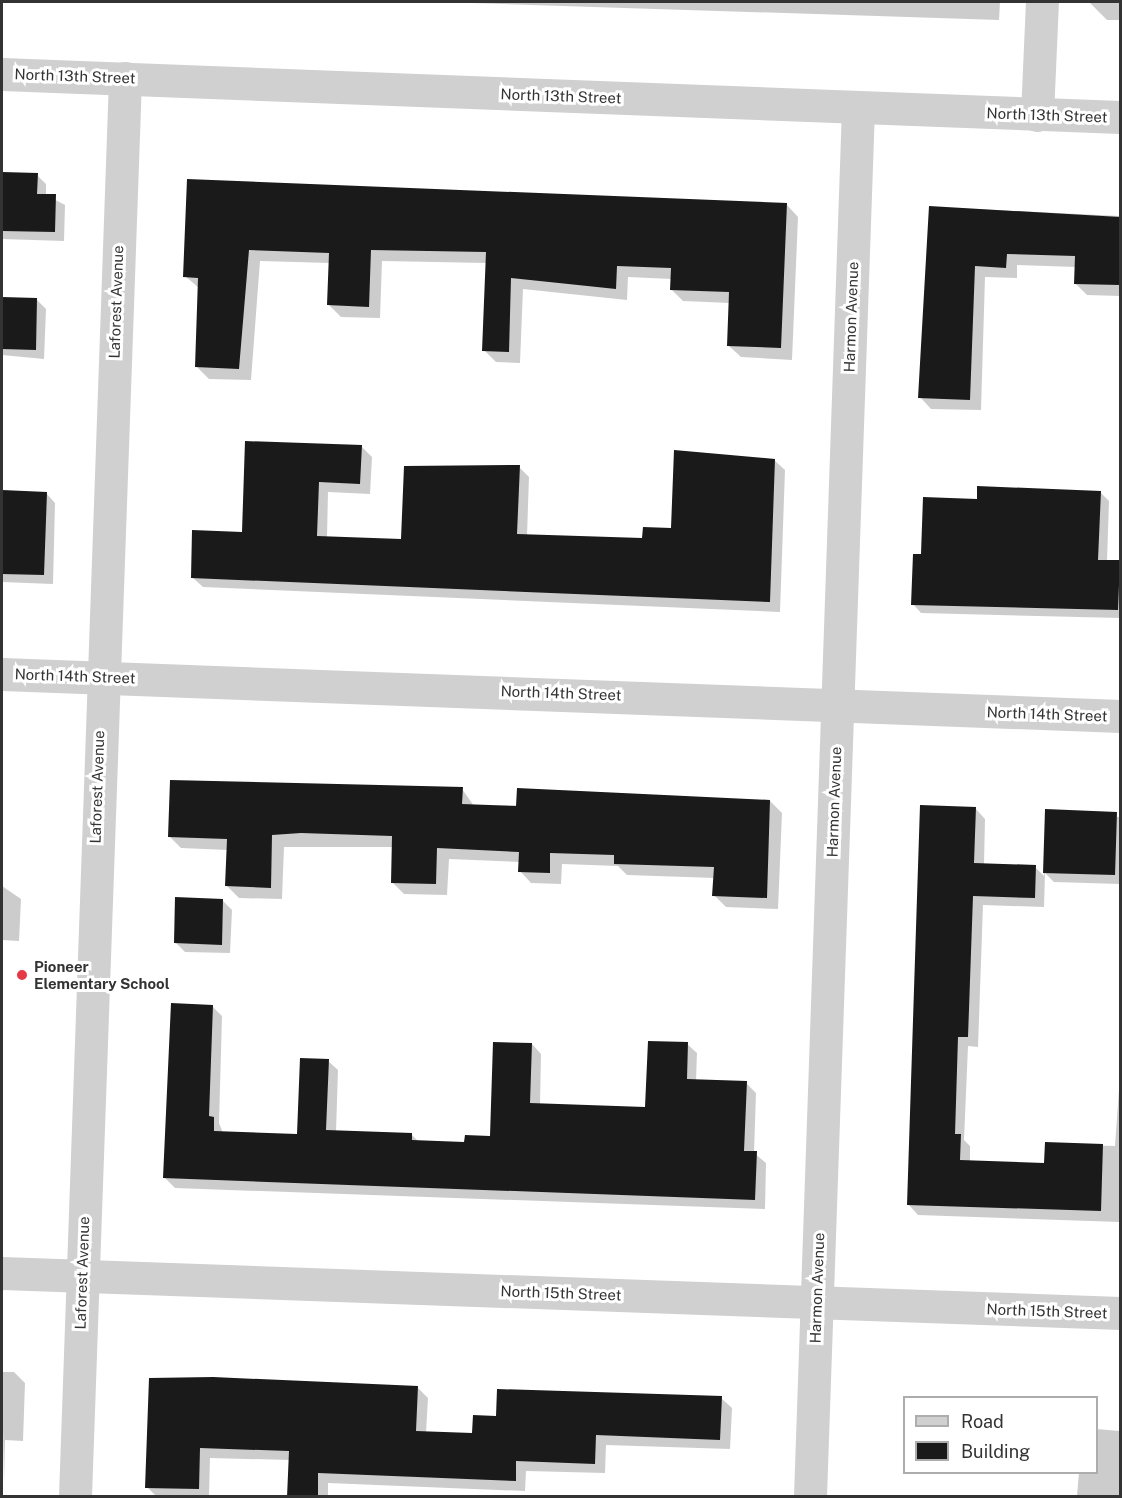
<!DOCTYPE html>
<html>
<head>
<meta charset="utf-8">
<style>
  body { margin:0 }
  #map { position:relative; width:1122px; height:1498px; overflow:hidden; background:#fff; font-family:"Public Sans",sans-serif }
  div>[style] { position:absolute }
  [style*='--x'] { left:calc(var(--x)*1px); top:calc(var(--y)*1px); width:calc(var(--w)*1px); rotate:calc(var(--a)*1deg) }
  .shadow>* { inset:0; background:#0003 }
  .building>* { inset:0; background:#1a1a1a }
  .minor>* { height:33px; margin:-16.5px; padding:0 16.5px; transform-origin:16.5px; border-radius:16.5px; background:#d0d0d0 }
  .dots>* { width:16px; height:16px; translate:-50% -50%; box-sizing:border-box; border:3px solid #fff; border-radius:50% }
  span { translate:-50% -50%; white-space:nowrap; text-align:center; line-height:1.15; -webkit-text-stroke:6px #fff; paint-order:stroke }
  .street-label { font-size:15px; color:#333 }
  .poi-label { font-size:15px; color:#333; font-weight:700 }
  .left { translate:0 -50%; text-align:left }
  .frame { position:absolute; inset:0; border:3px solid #333; pointer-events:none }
  .legend { position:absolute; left:903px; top:1396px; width:195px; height:78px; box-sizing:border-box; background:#fff; border:2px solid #adadad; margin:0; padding:8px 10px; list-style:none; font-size:18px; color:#333 }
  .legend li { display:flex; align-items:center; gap:12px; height:30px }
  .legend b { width:30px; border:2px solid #adadad }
</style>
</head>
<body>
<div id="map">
  <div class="shadow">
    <div style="clip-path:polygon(441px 2px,1000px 2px,999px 20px)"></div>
    <div style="clip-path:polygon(1089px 2px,1120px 2px,1120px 20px,1107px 20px)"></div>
    <div style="clip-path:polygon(2px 174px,37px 175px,46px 184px,46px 195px,65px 205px,64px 241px,2px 239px)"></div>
    <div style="clip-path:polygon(188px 180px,787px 205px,798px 217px,792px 360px,741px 357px,729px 346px,730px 303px,683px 301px,671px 289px,672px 279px,628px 277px,627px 300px,523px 289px,520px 363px,496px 362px,484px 350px,487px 263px,382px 261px,380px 318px,341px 317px,329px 305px,330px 263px,260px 261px,251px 380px,209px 379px,197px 367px,199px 288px,185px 276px)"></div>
    <div style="clip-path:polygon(930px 207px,1120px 216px,1120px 296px,1087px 295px,1075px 283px,1076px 267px,1017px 265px,1017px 278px,985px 277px,981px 410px,931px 409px,920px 397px)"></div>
    <div style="clip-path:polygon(2px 299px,37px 300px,46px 309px,44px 359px,2px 355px)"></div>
    <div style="clip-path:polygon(361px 446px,372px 457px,370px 494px,328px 492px,327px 537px,403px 540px,519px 467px,529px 477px,527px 536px,644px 540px,673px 529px,774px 460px,785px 470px,780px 612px,203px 587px,192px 577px)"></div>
    <div style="clip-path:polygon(2px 492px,46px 493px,55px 503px,53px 584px,2px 582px)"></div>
    <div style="clip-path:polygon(1100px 492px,1109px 501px,1107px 562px,1120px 563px,1120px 618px,921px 613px,913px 604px,922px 556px,978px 501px)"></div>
    <div style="clip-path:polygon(462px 789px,474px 806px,770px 801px,782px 813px,778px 909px,726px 907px,714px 895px,715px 878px,627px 875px,618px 866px,562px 864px,561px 884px,531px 883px,520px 871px,520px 862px,449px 859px,447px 895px,404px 894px,392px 882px,394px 847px,284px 847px,282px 899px,239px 898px,227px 886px,228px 850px,181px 848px,169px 836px)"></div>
    <div style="clip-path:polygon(975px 808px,985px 819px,984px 865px,1035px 867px,1044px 876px,1047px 811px,1120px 817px,1120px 884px,1054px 882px,1045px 873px,1044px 907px,983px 905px,978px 1047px,968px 1046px,964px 1140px,970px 1146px,970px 1161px,1046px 1164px,1046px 1144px,1115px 1146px,1120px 1075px,1120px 1222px,918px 1215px,908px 1204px)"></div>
    <div style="clip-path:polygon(2px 886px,21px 899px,19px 941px,2px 940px)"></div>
    <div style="clip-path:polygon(222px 900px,232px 910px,230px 953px,185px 952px,175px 942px)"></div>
    <div style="clip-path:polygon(212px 1006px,222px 1016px,219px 1123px,223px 1133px,298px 1136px,328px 1061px,338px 1070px,336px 1132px,411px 1134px,419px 1142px,466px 1143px,491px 1137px,532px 1044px,541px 1054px,540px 1105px,647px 1109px,687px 1044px,697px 1053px,696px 1081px,746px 1083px,756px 1093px,754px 1153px,766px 1163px,765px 1209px,175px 1188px,165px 1178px)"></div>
    <div style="clip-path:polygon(2px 1372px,14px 1372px,25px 1383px,23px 1441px,5px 1440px,4px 1484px)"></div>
    <div style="clip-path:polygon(150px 1379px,417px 1387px,428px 1398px,426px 1433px,474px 1435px,497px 1418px,721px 1398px,732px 1408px,730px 1449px,606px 1445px,605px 1473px,526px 1471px,525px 1491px,328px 1483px,328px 1496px,289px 1496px,290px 1460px,210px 1458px,209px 1496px,156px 1496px,147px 1487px)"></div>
    <div style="clip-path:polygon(1096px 1429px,1120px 1431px,1120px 1496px,1077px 1496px,1079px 1472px,1096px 1472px)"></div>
  </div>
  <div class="building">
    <div style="clip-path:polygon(2px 172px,38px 173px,37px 194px,56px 194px,55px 232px,2px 231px)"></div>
    <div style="clip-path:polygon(187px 179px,787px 203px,781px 348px,727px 346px,729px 292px,670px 290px,671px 268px,617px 266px,616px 289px,511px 278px,509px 352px,482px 351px,486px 252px,371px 250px,369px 307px,327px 305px,329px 253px,249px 250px,239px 369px,195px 367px,198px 278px,183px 277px)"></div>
    <div style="clip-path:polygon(929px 206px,1120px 217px,1120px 285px,1074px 284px,1075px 256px,1007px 254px,1006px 268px,975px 266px,970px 400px,918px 398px)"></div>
    <div style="clip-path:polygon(2px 297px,37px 298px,36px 350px,2px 349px)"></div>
    <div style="clip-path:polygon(245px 441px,362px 445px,360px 484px,319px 482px,317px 536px,401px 539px,404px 466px,520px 465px,517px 534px,642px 538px,643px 527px,671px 528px,674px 450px,775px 459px,770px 602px,191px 578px,192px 530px,242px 532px)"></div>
    <div style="clip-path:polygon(977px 486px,1101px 491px,1098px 560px,1120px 560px,1118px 610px,911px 605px,913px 554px,921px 554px,923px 497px,977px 499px)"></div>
    <div style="clip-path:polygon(2px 490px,47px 492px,44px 575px,2px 574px)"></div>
    <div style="clip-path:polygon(170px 780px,463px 787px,462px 804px,516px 806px,517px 788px,770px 800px,767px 898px,712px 896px,714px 867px,614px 864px,614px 855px,550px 853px,550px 873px,518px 872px,519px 852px,437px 848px,436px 884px,391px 883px,392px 836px,301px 833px,272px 835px,271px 888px,225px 886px,227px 839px,168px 837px)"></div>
    <div style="clip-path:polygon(920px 805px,976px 807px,974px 863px,1036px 865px,1035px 898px,973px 896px,968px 1037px,958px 1037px,955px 1134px,961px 1134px,960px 1160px,1044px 1163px,1045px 1142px,1103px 1144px,1101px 1211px,907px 1205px)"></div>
    <div style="clip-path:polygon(1045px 809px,1117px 812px,1115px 875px,1043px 873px)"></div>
    <div style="clip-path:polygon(175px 897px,223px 899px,222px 945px,174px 943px)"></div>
    <div style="clip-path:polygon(171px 1003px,213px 1005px,209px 1116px,214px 1117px,214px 1131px,297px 1134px,300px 1058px,329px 1059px,326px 1130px,412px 1133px,412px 1140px,464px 1142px,465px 1135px,490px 1136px,493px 1042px,532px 1043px,530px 1103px,645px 1107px,648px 1041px,688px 1042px,687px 1079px,747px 1081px,744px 1151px,757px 1151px,755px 1200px,163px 1178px)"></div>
    <div style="clip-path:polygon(213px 1377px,418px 1386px,416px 1431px,472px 1433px,473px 1415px,496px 1416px,497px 1389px,722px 1396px,720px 1440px,596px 1435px,595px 1464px,516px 1461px,516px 1481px,318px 1473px,318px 1497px,287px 1497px,289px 1451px,200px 1448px,199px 1489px,145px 1488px,149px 1378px)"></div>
  </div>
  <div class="minor">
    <div style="--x:2;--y:74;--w:1119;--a:2.2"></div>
    <div style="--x:1037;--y:115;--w:113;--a:-87.5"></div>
    <div style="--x:2;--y:674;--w:1119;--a:2.15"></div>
    <div style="--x:2;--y:1273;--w:1119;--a:2.05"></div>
    <div style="--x:75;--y:1496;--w:1419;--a:-87.98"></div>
    <div style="--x:810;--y:1496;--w:1389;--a:-88.02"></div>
  </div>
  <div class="dots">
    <div style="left:22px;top:975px;background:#e63946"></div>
  </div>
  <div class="street-label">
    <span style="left:75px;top:76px;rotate:2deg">North 13th Street</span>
    <span style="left:561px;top:96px;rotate:2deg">North 13th Street</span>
    <span style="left:1047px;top:115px;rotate:2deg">North 13th Street</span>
    <span style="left:116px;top:302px;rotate:-88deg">Laforest Avenue</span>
    <span style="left:851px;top:317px;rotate:-88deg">Harmon Avenue</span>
    <span style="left:75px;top:676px;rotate:2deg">North 14th Street</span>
    <span style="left:561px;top:693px;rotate:2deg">North 14th Street</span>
    <span style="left:1047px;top:714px;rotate:2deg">North 14th Street</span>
    <span style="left:97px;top:787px;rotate:-88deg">Laforest Avenue</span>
    <span style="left:834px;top:802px;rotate:-88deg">Harmon Avenue</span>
    <span style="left:82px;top:1273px;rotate:-88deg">Laforest Avenue</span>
    <span style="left:817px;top:1288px;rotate:-88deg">Harmon Avenue</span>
    <span style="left:561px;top:1293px;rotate:2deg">North 15th Street</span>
    <span style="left:1047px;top:1311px;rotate:2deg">North 15th Street</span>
  </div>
  <div class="poi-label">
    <span class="left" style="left:34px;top:975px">Pioneer<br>Elementary School</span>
  </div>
  <div class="frame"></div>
  <ul class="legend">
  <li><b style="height:8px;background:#d0d0d0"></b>Road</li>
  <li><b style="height:16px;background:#1a1a1a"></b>Building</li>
  </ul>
</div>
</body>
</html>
